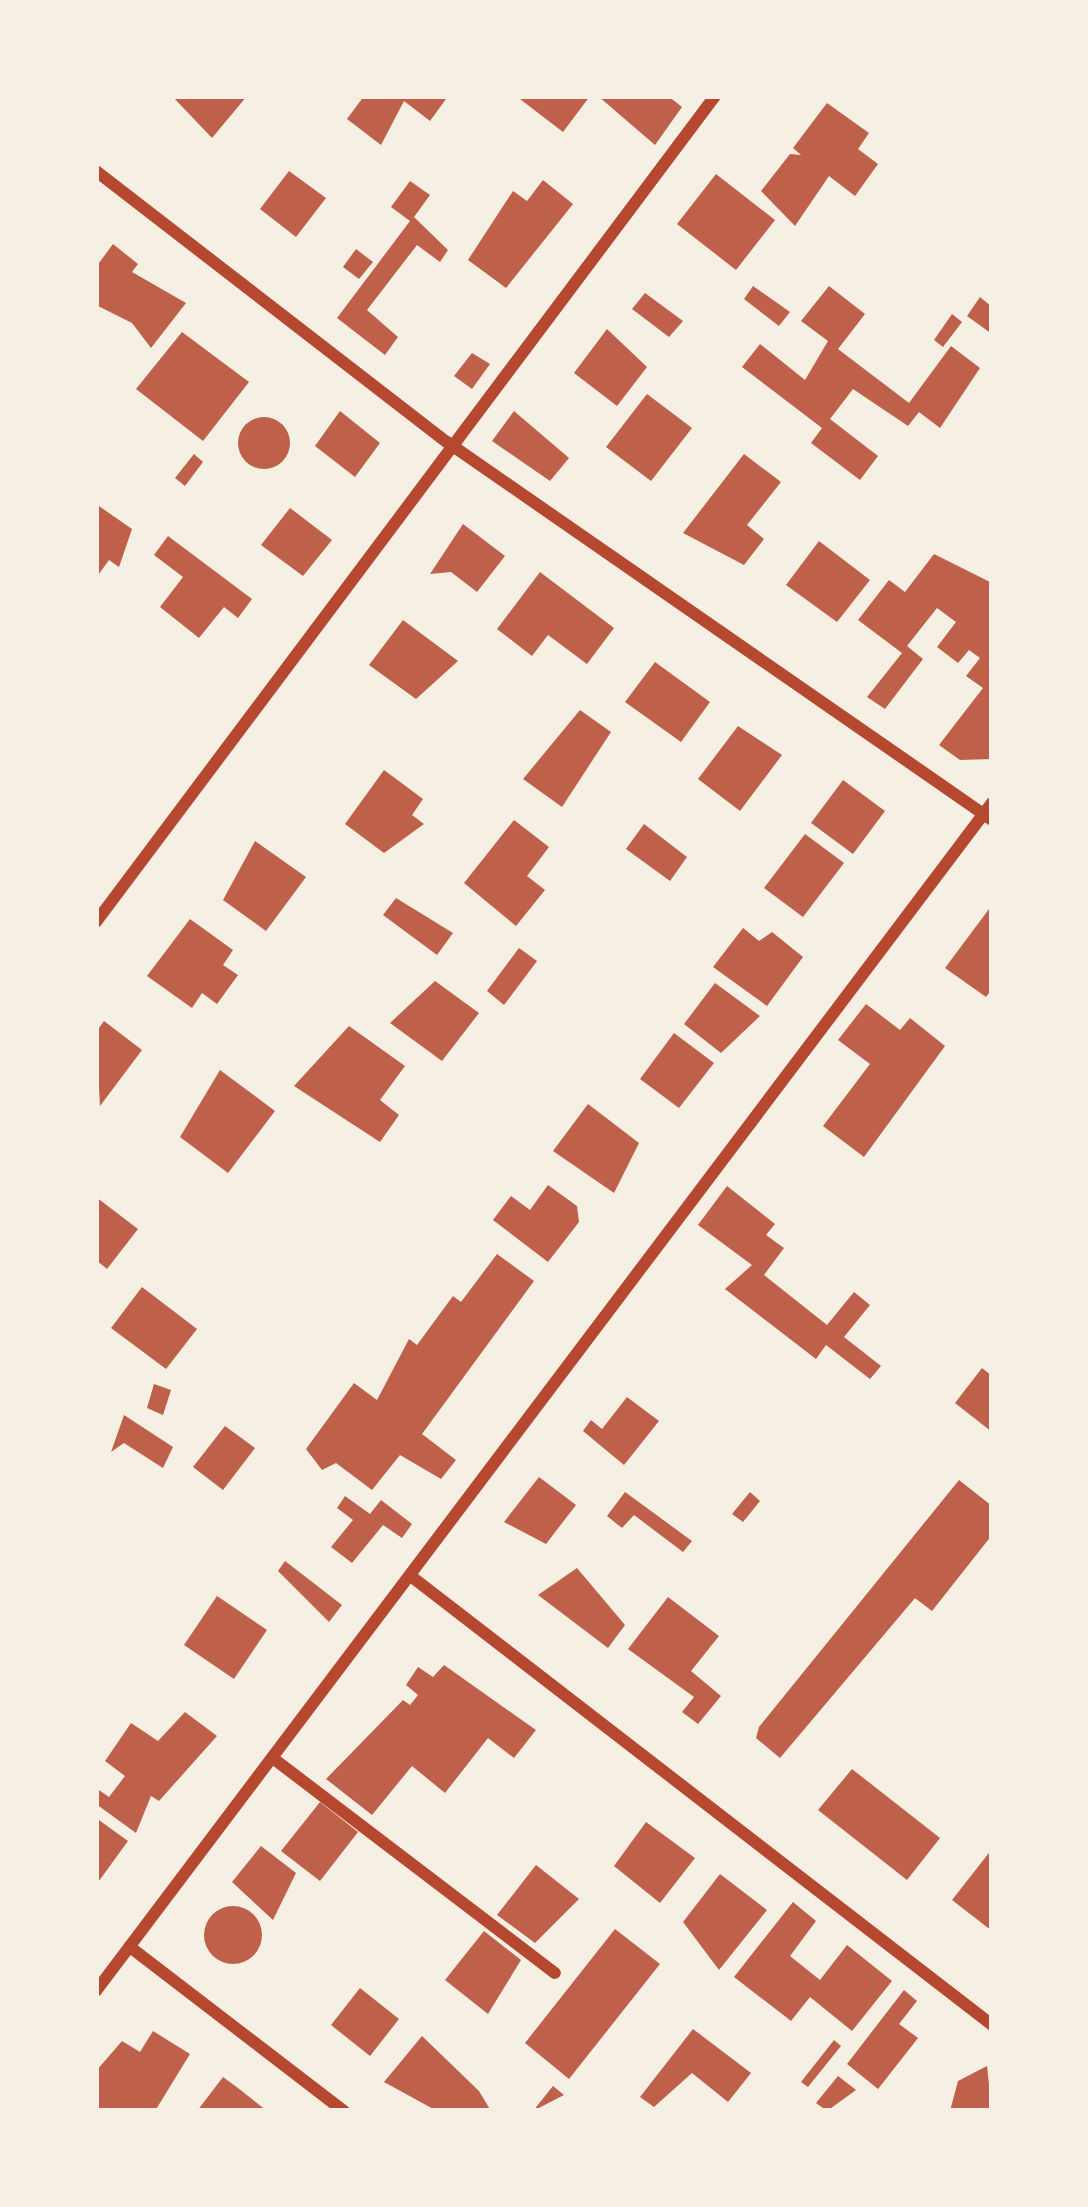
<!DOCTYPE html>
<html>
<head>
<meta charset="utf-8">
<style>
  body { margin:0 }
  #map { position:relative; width:1088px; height:2207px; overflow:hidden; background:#f6efe4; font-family:"PT Sans Narrow",sans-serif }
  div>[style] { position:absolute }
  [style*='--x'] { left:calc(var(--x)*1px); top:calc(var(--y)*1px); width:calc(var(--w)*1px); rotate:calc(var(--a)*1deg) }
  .building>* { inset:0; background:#bf614a }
  .round { border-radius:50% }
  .minor>* { height:12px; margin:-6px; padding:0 6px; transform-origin:6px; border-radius:6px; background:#b5482f }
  span { translate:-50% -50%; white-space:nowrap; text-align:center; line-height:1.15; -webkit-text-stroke:9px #f6efe4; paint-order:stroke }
  .frame { position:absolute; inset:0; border:99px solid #f6efe4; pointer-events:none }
</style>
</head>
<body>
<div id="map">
  <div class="building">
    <div style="clip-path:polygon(172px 96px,247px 96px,212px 138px)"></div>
    <div style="clip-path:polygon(364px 96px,442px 96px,446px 99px,430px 121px,404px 101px,381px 145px,347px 119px)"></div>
    <div style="clip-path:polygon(516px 96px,590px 96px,563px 132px)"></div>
    <div style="clip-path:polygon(598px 96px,668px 96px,682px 107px,655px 145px)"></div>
    <div style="clip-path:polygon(827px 103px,869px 133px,858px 149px,878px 164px,855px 196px,829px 176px,795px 226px,761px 191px,790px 154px,801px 155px,793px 148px)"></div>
    <div style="clip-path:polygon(289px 171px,326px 198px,296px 237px,260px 209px)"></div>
    <div style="clip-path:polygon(716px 174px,775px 220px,736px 270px,677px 224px)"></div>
    <div style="clip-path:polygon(543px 180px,573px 204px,506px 288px,468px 260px,513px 191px,527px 201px)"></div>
    <div style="clip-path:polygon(410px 181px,430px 195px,414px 217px,448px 250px,440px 262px,417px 245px,367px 310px,398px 337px,385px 355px,337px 318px,410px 221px,391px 207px)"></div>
    <div style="clip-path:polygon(113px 244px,138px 264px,132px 272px,186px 303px,151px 348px,132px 323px,96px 305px,96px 267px)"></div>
    <div style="clip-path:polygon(356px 249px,373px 262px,359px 279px,343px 267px)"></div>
    <div style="clip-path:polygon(753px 286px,790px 312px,779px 326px,744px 299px)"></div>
    <div style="clip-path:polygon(829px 286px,865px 314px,838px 349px,909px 403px,951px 346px,980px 368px,940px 428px,919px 412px,908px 426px,853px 389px,830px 419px,878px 456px,860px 480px,811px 443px,822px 428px,742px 367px,760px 344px,805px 380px,828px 341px,801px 321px)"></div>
    <div style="clip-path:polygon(645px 293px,683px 321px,669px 337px,632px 309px)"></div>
    <div style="clip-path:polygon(980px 297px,992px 307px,992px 334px,967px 316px)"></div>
    <div style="clip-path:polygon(952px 314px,962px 322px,943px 347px,934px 340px)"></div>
    <div style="clip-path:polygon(607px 329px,647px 367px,617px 406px,574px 373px)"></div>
    <div style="clip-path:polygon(182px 332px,249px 382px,203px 441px,136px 389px)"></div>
    <div style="clip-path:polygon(472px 353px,490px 364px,472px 389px,454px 376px)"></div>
    <div style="clip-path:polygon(647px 394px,692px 428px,651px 481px,606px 447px)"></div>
    <div style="clip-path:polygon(340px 411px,380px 443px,355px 477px,315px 446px)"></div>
    <div style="clip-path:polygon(514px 411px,569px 458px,550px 481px,492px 441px)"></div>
    <div class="round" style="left:238px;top:417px;width:52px;height:52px"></div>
    <div style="clip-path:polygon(194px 454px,203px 462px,185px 486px,175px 478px)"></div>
    <div style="clip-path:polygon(744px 454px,781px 482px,747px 525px,764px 539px,744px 565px,683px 533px)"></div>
    <div style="clip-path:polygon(96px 504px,132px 529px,119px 567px,109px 560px,96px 578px)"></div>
    <div style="clip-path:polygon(290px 508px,332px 540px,303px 576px,261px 545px)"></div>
    <div style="clip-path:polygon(463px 524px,505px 556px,477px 592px,451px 572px,430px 574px)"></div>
    <div style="clip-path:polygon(168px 536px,252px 599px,238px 618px,224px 607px,199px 638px,160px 607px,183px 577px,154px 555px)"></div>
    <div style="clip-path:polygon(819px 541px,870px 580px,837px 622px,786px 585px)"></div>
    <div style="clip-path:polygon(934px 554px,992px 583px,992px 759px,960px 760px,939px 745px,983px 688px,966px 676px,980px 658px,969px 650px,958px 663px,937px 647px,956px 622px,937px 608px,907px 646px,923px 659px,885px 709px,867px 697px,902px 653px,858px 620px,889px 580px,905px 592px)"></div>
    <div style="clip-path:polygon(540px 572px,614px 628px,587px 664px,548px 635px,532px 656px,497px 629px)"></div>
    <div style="clip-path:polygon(403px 620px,458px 661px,416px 699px,369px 665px)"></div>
    <div style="clip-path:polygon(655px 662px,710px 702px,681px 742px,625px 702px)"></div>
    <div style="clip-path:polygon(580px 710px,611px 732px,562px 807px,523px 779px)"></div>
    <div style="clip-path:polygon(738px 726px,782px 755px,740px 811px,698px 779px)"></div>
    <div style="clip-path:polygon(384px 770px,423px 799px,412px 815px,424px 824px,384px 853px,345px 824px)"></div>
    <div style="clip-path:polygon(843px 780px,885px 811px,853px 854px,811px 823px)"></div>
    <div style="clip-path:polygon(514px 820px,549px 847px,527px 876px,545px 890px,516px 926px,464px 883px)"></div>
    <div style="clip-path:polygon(644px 824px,687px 857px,670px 881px,626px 849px)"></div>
    <div style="clip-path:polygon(805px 834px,844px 863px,803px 917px,764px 888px)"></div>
    <div style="clip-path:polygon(255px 841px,306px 877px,266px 931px,223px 900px)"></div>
    <div style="clip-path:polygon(396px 898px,453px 933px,437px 955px,383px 915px)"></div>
    <div style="clip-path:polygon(992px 905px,992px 989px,986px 997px,945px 968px)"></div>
    <div style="clip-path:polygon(190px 919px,233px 950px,223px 965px,238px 975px,217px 1004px,202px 993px,192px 1008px,147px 976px)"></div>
    <div style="clip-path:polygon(743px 928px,759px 941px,772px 932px,803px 957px,767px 1006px,713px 967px)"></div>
    <div style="clip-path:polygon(519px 948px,537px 961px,504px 1005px,487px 991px)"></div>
    <div style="clip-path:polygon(435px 981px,479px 1013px,442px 1061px,390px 1023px)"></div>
    <div style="clip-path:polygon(715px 983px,760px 1016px,721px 1053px,684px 1024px)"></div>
    <div style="clip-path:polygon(866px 1004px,900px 1030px,910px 1018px,945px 1046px,864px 1157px,823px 1126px,870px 1064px,838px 1040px)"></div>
    <div style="clip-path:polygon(104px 1021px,142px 1050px,100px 1106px,96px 1032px)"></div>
    <div style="clip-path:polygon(349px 1026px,405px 1066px,380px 1100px,399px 1115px,380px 1142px,294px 1086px)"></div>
    <div style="clip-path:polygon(674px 1033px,714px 1063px,679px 1108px,640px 1079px)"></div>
    <div style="clip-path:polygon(220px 1070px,275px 1111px,228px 1173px,180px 1137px)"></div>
    <div style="clip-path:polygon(588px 1104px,639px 1143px,614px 1193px,553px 1151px)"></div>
    <div style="clip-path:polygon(548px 1185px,577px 1206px,579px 1222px,548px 1262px,493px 1220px,511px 1196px,530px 1210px)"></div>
    <div style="clip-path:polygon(727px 1186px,775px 1224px,766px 1235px,784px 1248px,764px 1275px,827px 1325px,854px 1292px,870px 1305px,844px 1337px,881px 1366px,870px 1379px,826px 1345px,816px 1359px,725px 1289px,752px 1265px,698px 1225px)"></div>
    <div style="clip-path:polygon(96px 1197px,138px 1229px,107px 1269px,96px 1260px)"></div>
    <div style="clip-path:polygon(497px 1254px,534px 1281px,422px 1434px,456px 1460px,441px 1479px,400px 1455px,372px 1490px,336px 1463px,322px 1470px,306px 1449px,354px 1383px,377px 1400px,409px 1339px,417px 1345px,453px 1296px,461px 1302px)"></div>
    <div style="clip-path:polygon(142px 1287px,197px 1329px,166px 1369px,111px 1328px)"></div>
    <div style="clip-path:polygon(982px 1368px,992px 1376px,992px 1432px,955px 1403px)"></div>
    <div style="clip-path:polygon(154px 1384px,171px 1390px,163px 1415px,147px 1408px)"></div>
    <div style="clip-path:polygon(627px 1397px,659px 1421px,624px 1465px,583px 1431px,591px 1420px,602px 1429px)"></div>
    <div style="clip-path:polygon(124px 1415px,173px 1447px,163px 1468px,124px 1443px,111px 1452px)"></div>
    <div style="clip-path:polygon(225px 1426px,255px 1448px,223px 1490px,193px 1467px)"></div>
    <div style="clip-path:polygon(539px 1477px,576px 1505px,546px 1544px,504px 1522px)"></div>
    <div style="clip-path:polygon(959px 1480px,992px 1506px,992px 1535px,932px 1611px,915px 1598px,780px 1758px,756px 1738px,759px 1727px)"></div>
    <div style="clip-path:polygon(625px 1492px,692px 1541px,683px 1552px,634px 1515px,622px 1528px,607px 1516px)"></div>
    <div style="clip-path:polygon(750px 1492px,760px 1501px,743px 1522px,732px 1514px)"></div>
    <div style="clip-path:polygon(345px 1496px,370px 1514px,381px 1500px,412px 1524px,402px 1538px,383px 1525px,352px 1563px,331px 1547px,353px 1520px,337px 1508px)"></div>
    <div style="clip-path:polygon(285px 1561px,342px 1605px,329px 1622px,278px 1571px)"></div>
    <div style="clip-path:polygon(577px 1568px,625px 1625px,608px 1648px,538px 1595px)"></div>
    <div style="clip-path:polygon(217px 1596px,267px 1630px,234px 1679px,184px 1645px)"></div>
    <div style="clip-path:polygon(668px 1597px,719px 1636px,691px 1671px,721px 1696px,698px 1724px,682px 1712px,694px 1697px,628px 1649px)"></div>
    <div style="clip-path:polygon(444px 1665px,536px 1730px,514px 1758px,488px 1738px,445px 1793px,412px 1766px,372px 1815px,326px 1779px,403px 1700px,410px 1705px,418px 1695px,406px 1685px,418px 1667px,433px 1677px)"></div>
    <div style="clip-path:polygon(185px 1712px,217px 1736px,159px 1801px,151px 1796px,136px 1833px,96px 1804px,96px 1788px,109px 1797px,125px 1776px,105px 1761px,131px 1723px,158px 1741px)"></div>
    <div style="clip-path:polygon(852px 1769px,940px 1838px,907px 1880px,818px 1810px)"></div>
    <div style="clip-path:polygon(320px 1802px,358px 1832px,320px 1881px,281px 1851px)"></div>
    <div style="clip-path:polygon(96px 1818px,128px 1841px,96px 1885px)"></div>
    <div style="clip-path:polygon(646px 1822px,695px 1858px,660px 1903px,614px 1866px)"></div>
    <div style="clip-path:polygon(261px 1846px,296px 1873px,273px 1920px,232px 1882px)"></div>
    <div style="clip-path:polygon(992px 1849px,992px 1931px,952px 1900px)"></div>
    <div style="clip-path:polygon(536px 1865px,579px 1899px,535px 1943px,497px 1915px)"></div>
    <div style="clip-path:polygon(720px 1874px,767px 1910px,719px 1970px,683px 1922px)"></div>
    <div style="clip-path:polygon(793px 1902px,816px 1921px,790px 1956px,820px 1980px,847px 1945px,892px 1981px,852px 2031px,810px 1997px,791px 2021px,734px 1977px)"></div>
    <div class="round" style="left:204px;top:1906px;width:58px;height:58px"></div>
    <div style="clip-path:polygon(615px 1929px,660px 1964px,569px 2079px,525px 2043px)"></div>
    <div style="clip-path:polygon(484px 1931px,521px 1960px,488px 2014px,445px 1980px)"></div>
    <div style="clip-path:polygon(360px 1988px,399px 2019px,370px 2056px,331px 2025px)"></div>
    <div style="clip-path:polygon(904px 1990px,917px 2001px,899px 2024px,918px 2038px,878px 2089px,847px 2064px)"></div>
    <div style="clip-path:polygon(693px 2029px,751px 2073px,728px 2102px,692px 2073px,654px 2107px,640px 2097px)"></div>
    <div style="clip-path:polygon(153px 2031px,190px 2054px,155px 2111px,96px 2111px,96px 2071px,122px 2041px,140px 2052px)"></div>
    <div style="clip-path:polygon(422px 2036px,479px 2091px,491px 2111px,437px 2111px,384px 2082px)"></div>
    <div style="clip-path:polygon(834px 2040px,841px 2046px,808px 2087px,801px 2082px)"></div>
    <div style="clip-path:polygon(987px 2066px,992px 2111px,950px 2111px,958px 2081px)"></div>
    <div style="clip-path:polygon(838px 2076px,856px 2090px,827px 2111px,816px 2103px)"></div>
    <div style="clip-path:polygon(223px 2077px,238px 2088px,267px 2111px,197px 2111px)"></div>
    <div style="clip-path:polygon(553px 2086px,564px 2095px,533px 2111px)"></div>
  </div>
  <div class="minor">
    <div style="--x:96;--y:171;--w:443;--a:37.7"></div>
    <div style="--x:447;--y:442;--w:663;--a:34.74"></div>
    <div style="--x:96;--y:922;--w:1032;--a:-53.15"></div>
    <div style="--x:412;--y:1577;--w:733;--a:37.68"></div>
    <div style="--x:274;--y:1759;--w:353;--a:37.3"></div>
    <div style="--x:130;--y:1947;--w:270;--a:37.5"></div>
    <div style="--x:96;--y:1991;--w:1488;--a:-52.98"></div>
  </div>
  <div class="frame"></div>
</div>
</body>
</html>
